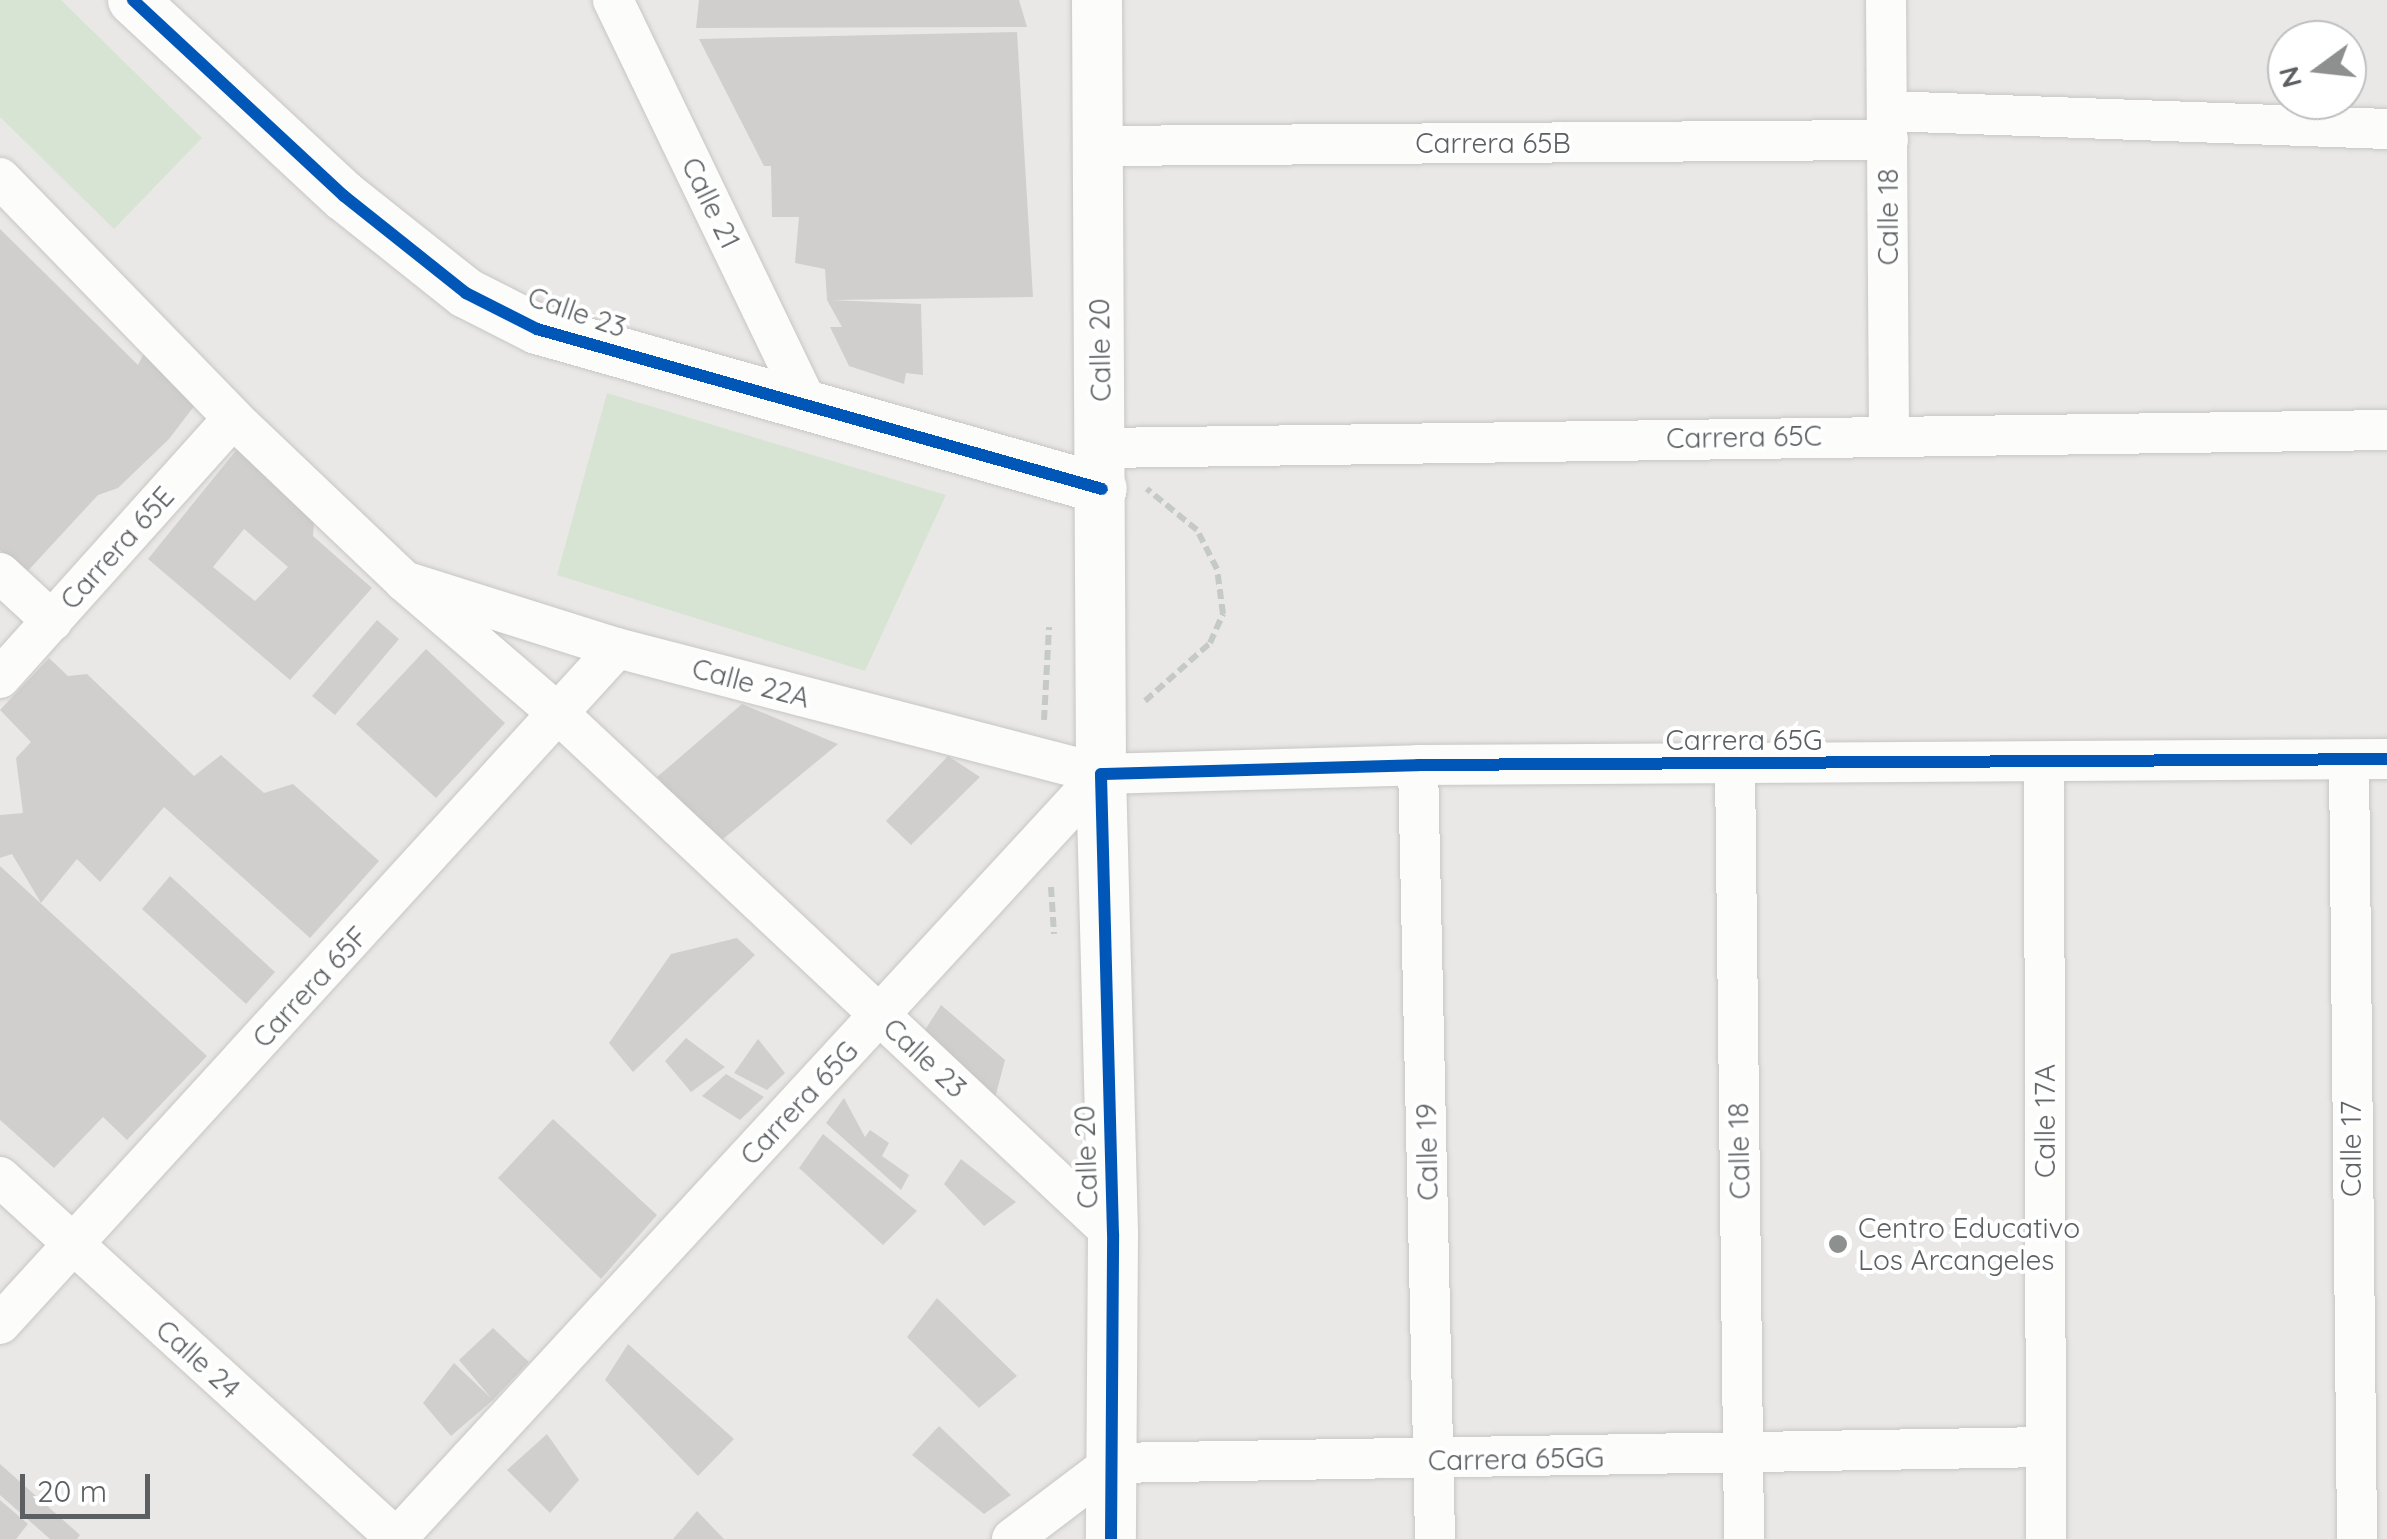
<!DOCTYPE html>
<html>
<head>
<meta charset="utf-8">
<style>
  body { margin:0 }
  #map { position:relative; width:2387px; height:1539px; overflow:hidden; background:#eae8e6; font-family:Quicksand,sans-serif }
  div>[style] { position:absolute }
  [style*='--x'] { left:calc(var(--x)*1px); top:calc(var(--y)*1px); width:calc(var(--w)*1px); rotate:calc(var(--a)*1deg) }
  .green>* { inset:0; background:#d7e4d3 }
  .building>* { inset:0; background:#d1cfce }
  .path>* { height:6px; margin-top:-3px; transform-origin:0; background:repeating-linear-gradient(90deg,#c6cac7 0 10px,transparent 0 15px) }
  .roads { filter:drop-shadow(0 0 2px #c7c6c5) drop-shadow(0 0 2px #c7c6c5) }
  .minor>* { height:40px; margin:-20px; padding:0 20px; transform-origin:20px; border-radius:20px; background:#fcfcfb }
  .tertiary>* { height:50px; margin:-25px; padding:0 25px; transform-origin:25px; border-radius:25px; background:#fcfcfb }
  .cycleway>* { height:12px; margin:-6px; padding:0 6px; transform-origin:6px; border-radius:6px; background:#0057b8 }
  .dots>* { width:28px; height:28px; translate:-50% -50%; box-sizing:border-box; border:5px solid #fff; border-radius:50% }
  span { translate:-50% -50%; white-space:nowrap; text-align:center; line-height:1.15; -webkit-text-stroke:8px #fff; paint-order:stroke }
  .street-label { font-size:28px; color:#5c6062 }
  .poi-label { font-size:28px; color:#5c6062 }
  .left { translate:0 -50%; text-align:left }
  .north { position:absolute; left:2267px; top:20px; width:100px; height:100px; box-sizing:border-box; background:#fff; border:2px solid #bebfc0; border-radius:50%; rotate:255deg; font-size:28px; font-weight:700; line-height:40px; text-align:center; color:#5c6062 }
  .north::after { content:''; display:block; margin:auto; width:35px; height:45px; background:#8e9090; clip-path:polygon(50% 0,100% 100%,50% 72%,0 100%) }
  .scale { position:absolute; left:20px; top:1474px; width:130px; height:45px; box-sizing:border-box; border:5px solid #5c6062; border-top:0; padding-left:12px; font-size:30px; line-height:35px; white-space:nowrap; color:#5c6062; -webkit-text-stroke:8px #fff; paint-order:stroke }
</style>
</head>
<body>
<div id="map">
  <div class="green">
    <div style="clip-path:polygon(0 0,61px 0,202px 138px,114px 229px,0 117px)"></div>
    <div style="clip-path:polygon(607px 393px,946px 495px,865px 671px,557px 575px)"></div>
  </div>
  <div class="building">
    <div style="clip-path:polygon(699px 0,1019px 0,1027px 27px,696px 28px)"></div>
    <div style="clip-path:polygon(1017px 32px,1033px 297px,831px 300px,921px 304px,923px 375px,906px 373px,904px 384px,849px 366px,830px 327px,842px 327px,827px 300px,825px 269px,795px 263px,799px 217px,772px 217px,771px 166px,764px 166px,699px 39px)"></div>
    <div style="clip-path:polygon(0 229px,138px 365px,147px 347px,205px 392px,169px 439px,118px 488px,98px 495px,25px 574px,0 550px)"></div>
    <div style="clip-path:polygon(evenodd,238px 448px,315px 513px,313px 536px,372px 588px,290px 680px,148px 559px,238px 448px,244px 529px,288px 567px,255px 601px,213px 567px,244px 529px)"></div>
    <div style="clip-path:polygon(377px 620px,399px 639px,335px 715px,312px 696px)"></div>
    <div style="clip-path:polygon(426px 649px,505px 723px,436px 798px,356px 724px)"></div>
    <div style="clip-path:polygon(49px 658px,68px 676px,87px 674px,194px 776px,221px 755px,264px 793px,293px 784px,379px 861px,310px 938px,164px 807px,100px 882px,77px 859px,41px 903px,12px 854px,0 858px,0 815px,23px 813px,16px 758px,31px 742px,0 710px)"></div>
    <div style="clip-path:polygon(742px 704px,838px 744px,717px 844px,657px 777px)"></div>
    <div style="clip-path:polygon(948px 756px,980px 777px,911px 845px,886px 821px)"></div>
    <div style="clip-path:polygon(0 866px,207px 1056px,127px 1140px,103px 1117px,54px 1168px,0 1120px)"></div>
    <div style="clip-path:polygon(170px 876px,275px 972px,246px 1004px,142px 909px)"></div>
    <div style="clip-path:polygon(737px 938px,755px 955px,633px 1072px,609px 1043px,671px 954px)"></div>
    <div style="clip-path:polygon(941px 1005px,1005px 1060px,995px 1098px,925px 1030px)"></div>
    <div style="clip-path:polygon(686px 1038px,725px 1067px,691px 1092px,665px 1061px)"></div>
    <div style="clip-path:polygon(758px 1039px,785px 1073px,767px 1090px,734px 1073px)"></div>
    <div style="clip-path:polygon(726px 1074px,764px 1097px,740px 1120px,702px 1096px)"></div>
    <div style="clip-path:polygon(844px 1098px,865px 1137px,870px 1130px,889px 1143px,882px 1156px,909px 1175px,901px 1190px,826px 1123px)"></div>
    <div style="clip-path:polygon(553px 1119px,657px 1215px,601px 1279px,498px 1178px)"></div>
    <div style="clip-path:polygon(823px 1134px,917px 1211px,883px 1245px,799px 1168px)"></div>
    <div style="clip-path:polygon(961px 1159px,1016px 1202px,984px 1226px,944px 1184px)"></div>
    <div style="clip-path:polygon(937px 1298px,1017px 1376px,979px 1408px,907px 1337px)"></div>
    <div style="clip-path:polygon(493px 1328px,529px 1362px,493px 1400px,451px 1436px,423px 1403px,454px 1363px,491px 1398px,459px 1360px)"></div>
    <div style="clip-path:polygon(628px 1344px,734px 1439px,698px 1476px,605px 1380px)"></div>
    <div style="clip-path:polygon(939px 1426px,1011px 1495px,984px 1514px,912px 1455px)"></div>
    <div style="clip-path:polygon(547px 1434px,579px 1480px,550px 1513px,507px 1470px)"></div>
    <div style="clip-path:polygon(0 1464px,80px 1535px,77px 1539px,50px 1539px,0 1495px)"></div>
    <div style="clip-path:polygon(0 1500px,28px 1524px,16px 1539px,0 1539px)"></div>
    <div style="clip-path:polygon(697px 1511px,724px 1539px,673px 1539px)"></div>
  </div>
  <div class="path">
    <div style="--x:1145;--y:701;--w:87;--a:-41.7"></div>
    <div style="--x:1210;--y:643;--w:32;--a:-66"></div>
    <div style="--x:1223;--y:614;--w:45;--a:-97.6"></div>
    <div style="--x:1217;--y:569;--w:44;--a:-117.1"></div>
    <div style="--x:1197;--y:530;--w:65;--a:-140.6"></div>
    <div style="--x:1044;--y:720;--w:93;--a:-86.9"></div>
    <div style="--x:1051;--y:887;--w:47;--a:86.3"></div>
  </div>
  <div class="roads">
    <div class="minor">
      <div style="--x:613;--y:0;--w:452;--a:64.3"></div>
      <div style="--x:1886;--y:0;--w:434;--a:89.6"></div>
      <div style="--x:1887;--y:111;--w:500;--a:2.06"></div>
      <div style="--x:1098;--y:146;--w:790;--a:-0.44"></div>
      <div style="--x:0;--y:178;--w:334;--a:45.8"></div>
      <div style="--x:233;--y:418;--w:236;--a:43.6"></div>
      <div style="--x:404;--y:581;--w:207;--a:40.7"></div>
      <div style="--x:561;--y:716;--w:757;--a:43.18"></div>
      <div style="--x:1101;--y:448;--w:1286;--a:-0.8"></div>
      <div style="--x:0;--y:573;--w:71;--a:42.7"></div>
      <div style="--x:404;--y:581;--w:223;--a:17.5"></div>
      <div style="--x:617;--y:648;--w:500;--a:14.59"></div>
      <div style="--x:1101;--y:774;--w:317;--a:-1.6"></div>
      <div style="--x:1418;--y:765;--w:969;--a:-0.35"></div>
      <div style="--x:0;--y:678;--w:349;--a:-48.1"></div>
      <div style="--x:2349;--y:760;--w:779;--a:89.41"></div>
      <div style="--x:2044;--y:763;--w:776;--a:89.85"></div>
      <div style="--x:1735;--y:764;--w:775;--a:89.33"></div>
      <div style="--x:1418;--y:765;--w:774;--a:88.74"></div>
      <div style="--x:0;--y:1177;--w:537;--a:42.36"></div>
      <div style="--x:0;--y:1324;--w:915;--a:-47.61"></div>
      <div style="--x:396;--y:1539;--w:1040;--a:-47.34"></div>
      <div style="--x:1012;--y:1539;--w:126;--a:-37.2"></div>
      <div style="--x:1112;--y:1463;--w:934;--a:-0.98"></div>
    </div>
    <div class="tertiary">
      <div style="--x:133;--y:0;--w:288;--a:42.9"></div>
      <div style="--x:344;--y:196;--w:156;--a:38.5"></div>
      <div style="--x:466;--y:293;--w:80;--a:26.9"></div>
      <div style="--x:537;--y:329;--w:587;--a:15.81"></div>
      <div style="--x:1097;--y:0;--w:774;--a:89.7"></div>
      <div style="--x:1101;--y:774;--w:460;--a:88.5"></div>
      <div style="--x:1113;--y:1234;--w:305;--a:90.4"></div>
    </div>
  </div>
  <div class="cycleway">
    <div style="--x:133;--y:0;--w:288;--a:42.9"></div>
    <div style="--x:344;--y:196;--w:156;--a:38.5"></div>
    <div style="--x:466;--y:293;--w:80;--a:26.9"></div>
    <div style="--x:537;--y:329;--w:587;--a:15.81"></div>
    <div style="--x:1111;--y:1539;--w:305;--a:-89.6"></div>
    <div style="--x:1113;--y:1234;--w:460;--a:-91.5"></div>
    <div style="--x:1101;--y:774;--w:317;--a:-1.6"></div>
    <div style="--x:1418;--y:765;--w:969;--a:-0.35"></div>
  </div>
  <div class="dots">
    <div style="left:1838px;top:1244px;background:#8e9090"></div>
  </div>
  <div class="street-label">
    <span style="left:1493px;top:143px">Carrera 65B</span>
    <span style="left:711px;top:203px;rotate:64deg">Calle 21</span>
    <span style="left:1888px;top:217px;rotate:-90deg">Calle 18</span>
    <span style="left:577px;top:312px;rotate:19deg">Calle 23</span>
    <span style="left:1100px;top:350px;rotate:-91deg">Calle 20</span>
    <span style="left:1744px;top:437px;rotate:-1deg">Carrera 65C</span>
    <span style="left:117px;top:548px;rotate:-48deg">Carrera 65E</span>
    <span style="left:751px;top:683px;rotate:15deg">Calle 22A</span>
    <span style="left:1744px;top:740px">Carrera 65G</span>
    <span style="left:310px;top:987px;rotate:-47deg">Carrera 65F</span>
    <span style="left:925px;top:1058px;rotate:43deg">Calle 23</span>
    <span style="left:799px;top:1103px;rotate:-47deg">Carrera 65G</span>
    <span style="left:2045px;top:1121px;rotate:-90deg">Calle 17A</span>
    <span style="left:2351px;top:1149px;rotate:-90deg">Calle 17</span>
    <span style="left:1739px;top:1151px;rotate:-91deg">Calle 18</span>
    <span style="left:1427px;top:1152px;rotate:-91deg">Calle 19</span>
    <span style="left:1086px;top:1157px;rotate:-92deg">Calle 20</span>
    <span style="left:198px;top:1359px;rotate:42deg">Calle 24</span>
    <span style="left:1516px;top:1459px;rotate:-1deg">Carrera 65GG</span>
  </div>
  <div class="poi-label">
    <span class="left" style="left:1858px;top:1244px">Centro Educativo<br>Los Arcangeles</span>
  </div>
  <div class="north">N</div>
  <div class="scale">20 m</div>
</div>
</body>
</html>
